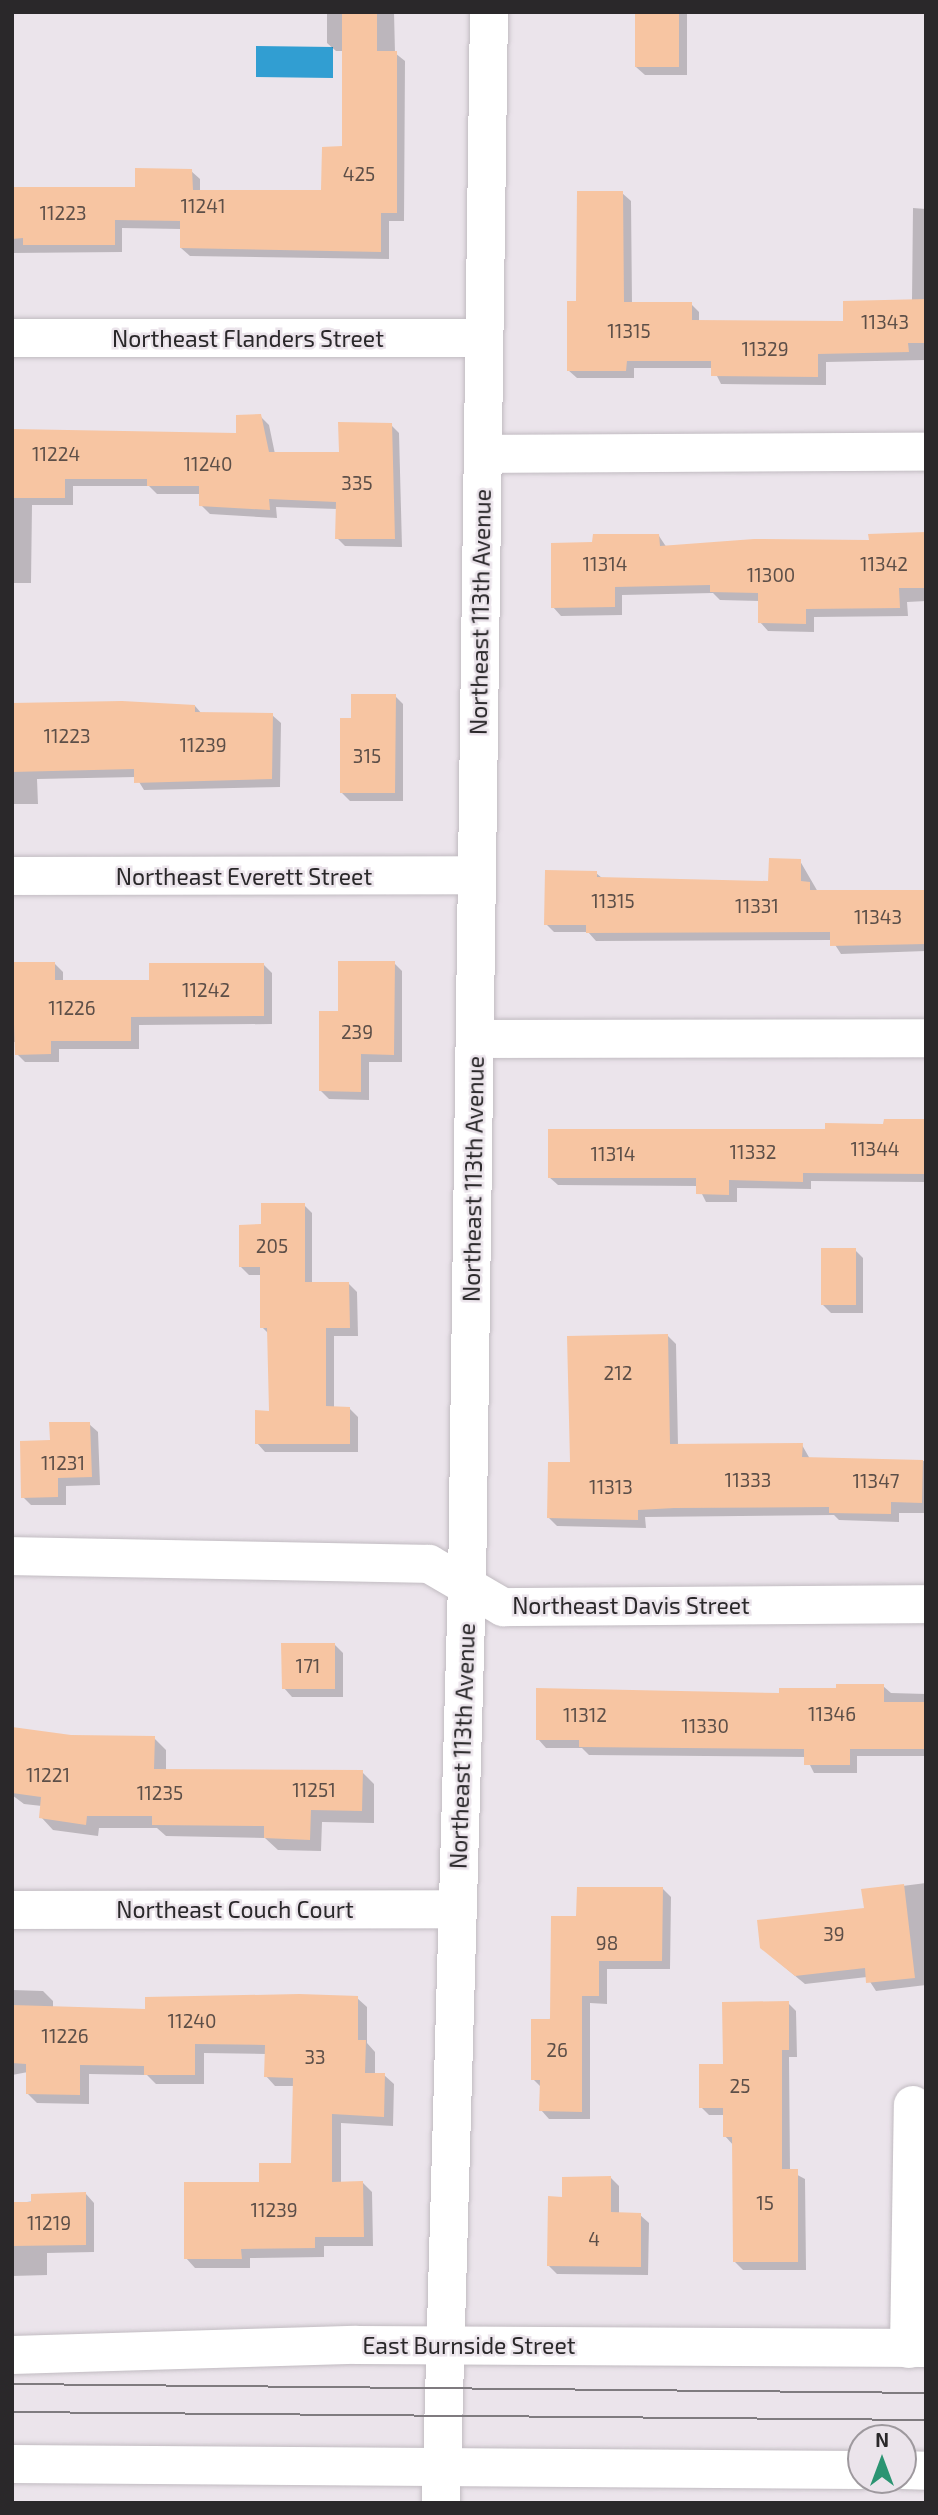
<!DOCTYPE html>
<html>
<head>
<meta charset="utf-8">
<style>
  body { margin:0 }
  #map { position:relative; width:938px; height:2515px; overflow:hidden; background:#ebe4eb; font-family:"Exo 2",sans-serif }
  div>[style] { position:absolute }
  [style*='--x'] { left:calc(var(--x)*1px); top:calc(var(--y)*1px); width:calc(var(--w)*1px); rotate:calc(var(--a)*1deg) }
  .water>* { inset:0; background:#319ed2 }
  .shadow>* { inset:0; background:#0003 }
  .building>* { inset:0; background:#f7c5a2 }
  .roads { filter:drop-shadow(0 0 2px #c1bbc1) drop-shadow(0 0 2px #c1bbc1) }
  .minor>* { height:38px; margin:-19px; padding:0 19px; transform-origin:19px; border-radius:19px; background:#fff }
  .tram>* { height:2px; margin:-1px; padding:0 1px; transform-origin:1px; border-radius:1px; background:#7f7b7f }
  span { translate:-50% -50%; white-space:nowrap; text-align:center; line-height:1.15; -webkit-text-stroke:5px #ebe4eb; paint-order:stroke }
  .number-label { font-size:19px; color:#5d4f48 }
  .number-label span { -webkit-text-stroke-width:0 }
  .street-label { font-size:23px; color:#2a282a }
  .frame { position:absolute; inset:0; border:14px solid #2a282a; pointer-events:none }
  .north { position:absolute; left:847px; top:2424px; width:70px; height:70px; box-sizing:border-box; background:#ebe4eb; border:2px solid #9e999e; border-radius:50%; rotate:0deg; font-size:19px; font-weight:700; line-height:28px; text-align:center; color:#2a282a }
  .north::after { content:''; display:block; margin:auto; width:24px; height:32px; background:#2b9472; clip-path:polygon(50% 0,100% 100%,50% 72%,0 100%) }
</style>
</head>
<body>
<div id="map">
  <div class="water">
    <div style="clip-path:polygon(256px 46px,333px 47px,333px 78px,256px 77px)"></div>
  </div>
  <div class="shadow">
    <div style="clip-path:polygon(327px 12px,394px 12px,395px 53px,405px 61px,404px 221px,389px 221px,389px 259px,190px 256px,181px 248px,181px 229px,122px 228px,122px 252px,12px 253px,12px 189px,137px 189px,191px 171px,200px 179px,200px 192px,323px 192px,343px 148px,343px 51px,336px 51px,327px 43px)"></div>
    <div style="clip-path:polygon(636px 12px,687px 12px,687px 75px,645px 75px,636px 67px)"></div>
    <div style="clip-path:polygon(622px 193px,631px 201px,632px 304px,691px 304px,699px 312px,699px 322px,845px 323px,912px 301px,913px 208px,926px 209px,926px 360px,826px 362px,826px 385px,721px 384px,713px 368px,634px 368px,634px 378px,577px 378px,568px 370px,578px 303px)"></div>
    <div style="clip-path:polygon(260px 416px,269px 425px,275px 454px,340px 454px,391px 425px,399px 433px,402px 547px,345px 546px,337px 538px,337px 509px,276px 507px,277px 518px,210px 514px,201px 505px,201px 494px,157px 494px,149px 486px,73px 486px,73px 505px,32px 505px,31px 583px,12px 583px,12px 431px,238px 435px)"></div>
    <div style="clip-path:polygon(926px 534px,926px 601px,907px 602px,908px 616px,814px 617px,814px 632px,768px 631px,760px 622px,760px 601px,720px 600px,713px 593px,622px 595px,622px 615px,561px 616px,553px 607px,594px 544px,659px 536px,667px 548px,870px 542px)"></div>
    <div style="clip-path:polygon(395px 696px,403px 704px,403px 801px,350px 801px,341px 792px)"></div>
    <div style="clip-path:polygon(12px 705px,195px 706px,202px 714px,272px 715px,281px 723px,280px 787px,144px 790px,136px 777px,37px 779px,38px 804px,12px 804px)"></div>
    <div style="clip-path:polygon(800px 861px,818px 892px,926px 892px,926px 951px,841px 954px,832px 940px,596px 941px,588px 932px,554px 932px,546px 924px,596px 873px,602px 878px,770px 883px)"></div>
    <div style="clip-path:polygon(12px 963px,55px 964px,63px 972px,63px 982px,151px 982px,263px 964px,272px 973px,272px 1024px,139px 1025px,139px 1049px,59px 1049px,59px 1062px,25px 1062px,17px 1054px,17px 1042px,12px 1042px)"></div>
    <div style="clip-path:polygon(394px 963px,402px 971px,402px 1062px,369px 1062px,369px 1100px,329px 1099px,321px 1091px,340px 1013px)"></div>
    <div style="clip-path:polygon(926px 1121px,926px 1182px,811px 1181px,811px 1189px,737px 1188px,737px 1202px,706px 1202px,698px 1186px,558px 1185px,549px 1177px,827px 1131px)"></div>
    <div style="clip-path:polygon(304px 1205px,312px 1213px,312px 1284px,349px 1284px,357px 1292px,358px 1336px,334px 1336px,334px 1408px,349px 1408px,358px 1417px,358px 1452px,265px 1452px,257px 1443px,271px 1413px,269px 1334px,262px 1327px,262px 1275px,249px 1275px,241px 1267px,262px 1226px)"></div>
    <div style="clip-path:polygon(855px 1250px,863px 1258px,863px 1313px,831px 1313px,823px 1305px)"></div>
    <div style="clip-path:polygon(667px 1335px,676px 1344px,678px 1446px,802px 1445px,810px 1459px,926px 1461px,926px 1513px,899px 1513px,899px 1522px,839px 1520px,834px 1515px,645px 1517px,646px 1528px,557px 1526px,548px 1517px,572px 1464px)"></div>
    <div style="clip-path:polygon(89px 1424px,98px 1432px,100px 1485px,66px 1486px,66px 1505px,31px 1505px,23px 1497px,52px 1442px)"></div>
    <div style="clip-path:polygon(334px 1644px,343px 1653px,343px 1697px,292px 1697px,284px 1688px)"></div>
    <div style="clip-path:polygon(883px 1686px,891px 1693px,926px 1694px,926px 1756px,857px 1756px,857px 1773px,814px 1773px,806px 1757px,589px 1755px,582px 1748px,546px 1748px,538px 1739px,780px 1695px)"></div>
    <div style="clip-path:polygon(12px 1728px,71px 1737px,154px 1738px,166px 1750px,166px 1771px,362px 1772px,374px 1784px,374px 1823px,322px 1822px,321px 1851px,278px 1850px,265px 1838px,166px 1836px,157px 1828px,99px 1828px,98px 1836px,53px 1830px,41px 1817px,42px 1806px,24px 1804px,12px 1795px)"></div>
    <div style="clip-path:polygon(926px 1883px,926px 1985px,876px 1991px,867px 1977px,805px 1984px,771px 1956px,866px 1910px,863px 1891px)"></div>
    <div style="clip-path:polygon(663px 1889px,671px 1897px,670px 1969px,607px 1969px,607px 2004px,590px 2003px,590px 2119px,549px 2119px,541px 2110px,542px 2088px,533px 2079px,578px 1918px)"></div>
    <div style="clip-path:polygon(12px 1990px,43px 1991px,53px 2001px,53px 2008px,146px 2010px,357px 1998px,367px 2007px,367px 2043px,375px 2052px,375px 2075px,384px 2075px,394px 2084px,393px 2126px,341px 2123px,341px 2183px,363px 2183px,372px 2192px,373px 2246px,324px 2246px,324px 2257px,250px 2258px,250px 2268px,195px 2268px,186px 2258px,261px 2183px,293px 2164px,295px 2086px,275px 2086px,266px 2076px,266px 2054px,204px 2053px,204px 2084px,156px 2084px,147px 2075px,89px 2074px,89px 2104px,37px 2103px,27px 2093px,28px 2072px,12px 2075px)"></div>
    <div style="clip-path:polygon(788px 2003px,796px 2011px,797px 2057px,789px 2057px,790px 2171px,805px 2179px,806px 2270px,743px 2270px,735px 2262px,734px 2146px,725px 2136px,724px 2115px,709px 2115px,701px 2107px,724px 2066px)"></div>
    <div style="clip-path:polygon(611px 2178px,619px 2186px,619px 2214px,640px 2215px,649px 2223px,648px 2275px,557px 2274px,548px 2265px,563px 2198px)"></div>
    <div style="clip-path:polygon(86px 2194px,94px 2203px,94px 2252px,47px 2253px,47px 2275px,12px 2276px,12px 2204px)"></div>
  </div>
  <div class="building">
    <div style="clip-path:polygon(342px 12px,377px 12px,377px 51px,397px 51px,397px 213px,381px 213px,381px 252px,180px 248px,180px 221px,115px 220px,115px 245px,23px 245px,23px 238px,12px 239px,12px 187px,135px 187px,135px 168px,192px 169px,193px 190px,321px 190px,322px 147px,342px 146px)"></div>
    <div style="clip-path:polygon(635px 13px,679px 13px,679px 67px,635px 67px)"></div>
    <div style="clip-path:polygon(577px 191px,623px 191px,624px 302px,692px 302px,692px 320px,843px 321px,843px 301px,926px 299px,926px 343px,908px 343px,909px 352px,818px 354px,818px 377px,711px 376px,711px 361px,627px 361px,626px 371px,567px 371px,567px 301px,576px 301px)"></div>
    <div style="clip-path:polygon(261px 414px,269px 452px,339px 452px,338px 422px,392px 423px,395px 539px,335px 539px,336px 502px,269px 499px,270px 510px,199px 506px,199px 486px,147px 486px,147px 479px,65px 479px,65px 498px,12px 498px,12px 429px,236px 433px,236px 415px)"></div>
    <div style="clip-path:polygon(926px 532px,926px 588px,899px 588px,900px 608px,806px 609px,806px 624px,758px 623px,758px 593px,710px 592px,710px 585px,615px 587px,615px 607px,551px 608px,551px 543px,592px 542px,593px 534px,659px 534px,660px 546px,754px 539px,869px 540px,868px 534px)"></div>
    <div style="clip-path:polygon(351px 694px,396px 694px,395px 793px,340px 793px,340px 718px,351px 718px)"></div>
    <div style="clip-path:polygon(122px 701px,195px 705px,195px 712px,273px 713px,272px 779px,134px 783px,134px 769px,12px 772px,12px 703px)"></div>
    <div style="clip-path:polygon(769px 858px,801px 859px,801px 881px,810px 882px,810px 890px,926px 890px,926px 944px,830px 946px,830px 932px,586px 933px,586px 925px,544px 925px,545px 870px,597px 871px,597px 877px,768px 881px)"></div>
    <div style="clip-path:polygon(338px 961px,395px 961px,394px 1055px,361px 1054px,361px 1092px,319px 1091px,319px 1011px,338px 1011px)"></div>
    <div style="clip-path:polygon(12px 962px,55px 962px,55px 980px,149px 980px,149px 963px,264px 963px,264px 1016px,131px 1017px,131px 1041px,51px 1041px,51px 1054px,15px 1055px)"></div>
    <div style="clip-path:polygon(884px 1119px,926px 1119px,926px 1174px,803px 1173px,803px 1182px,729px 1180px,729px 1195px,696px 1194px,696px 1178px,548px 1178px,548px 1129px,825px 1129px,825px 1123px,883px 1124px)"></div>
    <div style="clip-path:polygon(261px 1203px,305px 1203px,305px 1282px,349px 1282px,350px 1328px,326px 1328px,326px 1406px,350px 1407px,350px 1444px,255px 1444px,255px 1410px,269px 1411px,267px 1328px,260px 1328px,260px 1267px,239px 1267px,239px 1225px,261px 1224px)"></div>
    <div style="clip-path:polygon(821px 1248px,856px 1248px,856px 1305px,821px 1305px)"></div>
    <div style="clip-path:polygon(668px 1334px,670px 1444px,803px 1443px,802px 1457px,923px 1460px,922px 1503px,891px 1502px,891px 1514px,829px 1513px,829px 1507px,674px 1508px,638px 1510px,638px 1520px,547px 1518px,548px 1462px,570px 1462px,567px 1336px)"></div>
    <div style="clip-path:polygon(49px 1422px,90px 1422px,92px 1477px,58px 1478px,58px 1497px,21px 1498px,20px 1441px,50px 1440px)"></div>
    <div style="clip-path:polygon(281px 1643px,335px 1643px,335px 1689px,282px 1689px)"></div>
    <div style="clip-path:polygon(836px 1684px,884px 1684px,884px 1702px,926px 1702px,926px 1749px,850px 1749px,850px 1765px,804px 1765px,804px 1749px,579px 1747px,579px 1740px,536px 1740px,536px 1688px,779px 1693px,779px 1688px,836px 1688px)"></div>
    <div style="clip-path:polygon(12px 1727px,71px 1735px,155px 1736px,154px 1769px,363px 1770px,362px 1811px,311px 1810px,310px 1840px,264px 1838px,264px 1826px,152px 1825px,152px 1816px,87px 1816px,86px 1825px,39px 1818px,41px 1797px,12px 1793px)"></div>
    <div style="clip-path:polygon(904px 1884px,915px 1978px,866px 1983px,865px 1968px,795px 1976px,760px 1948px,757px 1920px,864px 1908px,861px 1889px)"></div>
    <div style="clip-path:polygon(577px 1887px,663px 1887px,662px 1961px,599px 1961px,599px 1996px,582px 1996px,582px 2112px,539px 2111px,540px 2080px,531px 2080px,531px 2019px,550px 2019px,551px 1916px,576px 1916px)"></div>
    <div style="clip-path:polygon(299px 1994px,358px 1996px,358px 2040px,366px 2040px,365px 2073px,385px 2073px,384px 2117px,332px 2114px,332px 2182px,363px 2181px,364px 2237px,315px 2237px,315px 2248px,241px 2249px,242px 2259px,184px 2259px,184px 2182px,259px 2182px,259px 2163px,291px 2163px,293px 2078px,264px 2077px,265px 2045px,195px 2044px,195px 2075px,144px 2075px,144px 2066px,80px 2065px,80px 2095px,26px 2094px,26px 2064px,12px 2063px,12px 2005px,145px 2009px,145px 1997px)"></div>
    <div style="clip-path:polygon(789px 2001px,789px 2050px,782px 2050px,782px 2169px,798px 2169px,798px 2262px,733px 2262px,732px 2137px,723px 2137px,723px 2108px,699px 2108px,699px 2064px,723px 2064px,722px 2002px)"></div>
    <div style="clip-path:polygon(611px 2176px,611px 2212px,641px 2213px,641px 2267px,547px 2266px,548px 2196px,562px 2197px,562px 2177px)"></div>
    <div style="clip-path:polygon(86px 2192px,86px 2245px,12px 2246px,12px 2202px,31px 2202px,31px 2194px)"></div>
  </div>
  <div class="roads">
    <div class="minor">
      <div style="--x:12;--y:338;--w:472;--a:0"></div>
      <div style="--x:483;--y:454;--w:443;--a:-0.3"></div>
      <div style="--x:12;--y:876;--w:465;--a:-0.1"></div>
      <div style="--x:475;--y:1039;--w:451;--a:-0.1"></div>
      <div style="--x:12;--y:1556;--w:417;--a:1.1"></div>
      <div style="--x:429;--y:1564;--w:86;--a:30.2"></div>
      <div style="--x:503;--y:1607;--w:423;--a:-0.4"></div>
      <div style="--x:12;--y:1910;--w:446;--a:-0.1"></div>
      <div style="--x:909;--y:2349;--w:244;--a:-89.1"></div>
      <div style="--x:12;--y:2355;--w:344;--a:-1.7"></div>
      <div style="--x:356;--y:2345;--w:570;--a:0.3"></div>
      <div style="--x:12;--y:2464;--w:849;--a:0.4"></div>
      <div style="--x:903;--y:2470;--w:23;--a:2"></div>
      <div style="--x:441;--y:2503;--w:918;--a:-88.38"></div>
      <div style="--x:467;--y:1585;--w:1573;--a:-89.2"></div>
    </div>
  </div>
  <div class="tram">
    <div style="--x:12;--y:2384;--w:914;--a:0.56"></div>
    <div style="--x:12;--y:2412;--w:914;--a:0.5"></div>
  </div>
  <div class="number-label">
    <span style="left:359px;top:174px">425</span>
    <span style="left:203px;top:206px">11241</span>
    <span style="left:63px;top:213px">11223</span>
    <span style="left:885px;top:322px">11343</span>
    <span style="left:629px;top:331px">11315</span>
    <span style="left:765px;top:349px">11329</span>
    <span style="left:56px;top:454px">11224</span>
    <span style="left:208px;top:464px">11240</span>
    <span style="left:357px;top:483px">335</span>
    <span style="left:605px;top:564px">11314</span>
    <span style="left:884px;top:564px">11342</span>
    <span style="left:771px;top:575px">11300</span>
    <span style="left:67px;top:736px">11223</span>
    <span style="left:203px;top:745px">11239</span>
    <span style="left:367px;top:756px">315</span>
    <span style="left:613px;top:901px">11315</span>
    <span style="left:757px;top:906px">11331</span>
    <span style="left:878px;top:917px">11343</span>
    <span style="left:206px;top:990px">11242</span>
    <span style="left:72px;top:1008px">11226</span>
    <span style="left:357px;top:1032px">239</span>
    <span style="left:875px;top:1149px">11344</span>
    <span style="left:753px;top:1152px">11332</span>
    <span style="left:613px;top:1154px">11314</span>
    <span style="left:272px;top:1246px">205</span>
    <span style="left:618px;top:1373px">212</span>
    <span style="left:63px;top:1463px">11231</span>
    <span style="left:748px;top:1480px">11333</span>
    <span style="left:876px;top:1481px">11347</span>
    <span style="left:611px;top:1487px">11313</span>
    <span style="left:308px;top:1666px">171</span>
    <span style="left:832px;top:1714px">11346</span>
    <span style="left:585px;top:1715px">11312</span>
    <span style="left:705px;top:1726px">11330</span>
    <span style="left:48px;top:1775px">11221</span>
    <span style="left:314px;top:1790px">11251</span>
    <span style="left:160px;top:1793px">11235</span>
    <span style="left:834px;top:1934px">39</span>
    <span style="left:607px;top:1943px">98</span>
    <span style="left:192px;top:2021px">11240</span>
    <span style="left:65px;top:2036px">11226</span>
    <span style="left:557px;top:2050px">26</span>
    <span style="left:315px;top:2057px">33</span>
    <span style="left:740px;top:2086px">25</span>
    <span style="left:765px;top:2203px">15</span>
    <span style="left:274px;top:2210px">11239</span>
    <span style="left:49px;top:2223px">11219</span>
    <span style="left:594px;top:2239px">4</span>
  </div>
  <div class="street-label">
    <span style="left:248px;top:338px">Northeast Flanders Street</span>
    <span style="left:480px;top:612px;rotate:-89deg">Northeast 113th Avenue</span>
    <span style="left:244px;top:876px">Northeast Everett Street</span>
    <span style="left:473px;top:1179px;rotate:-89deg">Northeast 113th Avenue</span>
    <span style="left:631px;top:1605px">Northeast Davis Street</span>
    <span style="left:462px;top:1746px;rotate:-88deg">Northeast 113th Avenue</span>
    <span style="left:235px;top:1909px">Northeast Couch Court</span>
    <span style="left:469px;top:2345px">East Burnside Street</span>
  </div>
  <div class="frame"></div>
  <div class="north">N</div>
</div>
</body>
</html>
